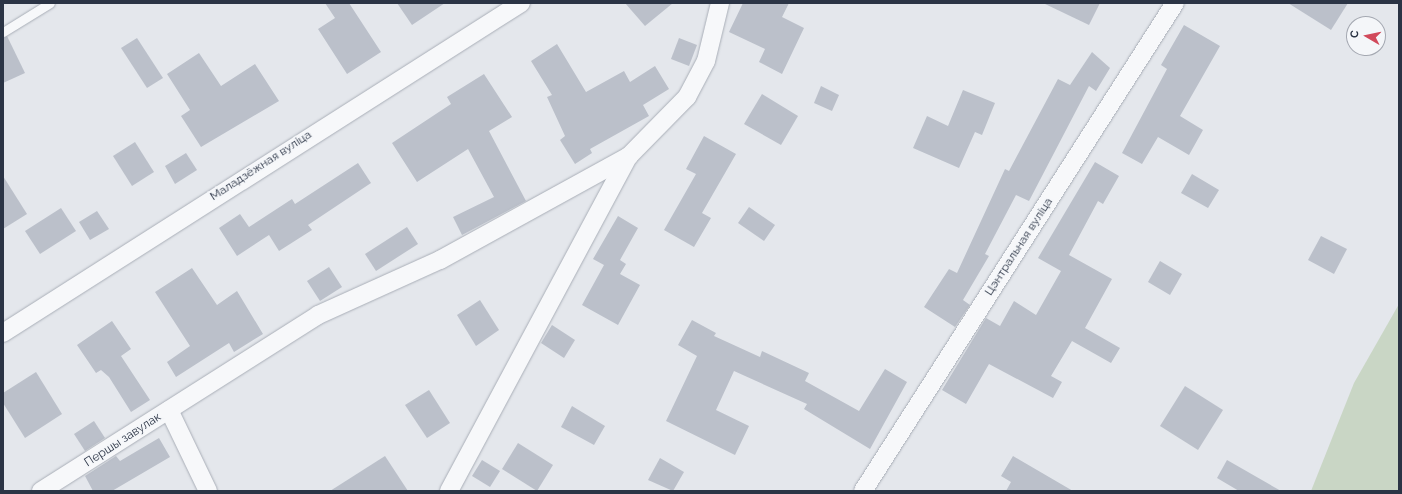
<!DOCTYPE html>
<html>
<head>
<meta charset="utf-8">
<style>
  body { margin:0 }
  #map { position:relative; width:1402px; height:494px; overflow:hidden; background:#e4e7ec; font-family:Raleway,sans-serif }
  div>[style] { position:absolute }
  [style*='--x'] { left:calc(var(--x)*1px); top:calc(var(--y)*1px); width:calc(var(--w)*1px); rotate:calc(var(--a)*1deg) }
  .green>* { inset:0; background:#c9d6c5 }
  .building>* { inset:0; background:#bbc0ca }
  .roads { filter:drop-shadow(0 0 1px #a9aeb7) drop-shadow(0 0 1px #a9aeb7) }
  .lane>* { height:9px; margin:-4.5px; padding:0 4.5px; transform-origin:4.5px; border-radius:4.5px; background:#f7f8fa }
  .street>* { height:18px; margin:-9px; padding:0 9px; transform-origin:9px; border-radius:9px; background:#f7f8fa }
  span { translate:-50% -50%; white-space:nowrap; text-align:center; line-height:1.15; -webkit-text-stroke:3px #f4f6f9; paint-order:stroke }
  .street-label { font-size:12px; color:#2b3445 }
  .frame { position:absolute; inset:0; border:4px solid #2b3445; pointer-events:none }
  .north { position:absolute; left:1346px; top:16px; width:40px; height:40px; box-sizing:border-box; background:#f4f6f9; border:1px solid #a4a8b1; border-radius:50%; rotate:279deg; font-size:11px; font-weight:700; line-height:16px; text-align:center; color:#2b3445 }
  .north::after { content:''; display:block; margin:auto; width:14px; height:18px; background:#d1495b; clip-path:polygon(50% 0,100% 100%,50% 72%,0 100%) }
</style>
</head>
<body>
<div id="map">
  <div class="green">
    <div style="clip-path:polygon(1399px 304px,1399px 491px,1311px 491px,1354px 383px)"></div>
  </div>
  <div class="building">
    <div style="clip-path:polygon(325px 3px,349px 3px,381px 52px,347px 74px,318px 29px,335px 18px)"></div>
    <div style="clip-path:polygon(397px 3px,445px 3px,412px 25px)"></div>
    <div style="clip-path:polygon(625px 3px,673px 3px,645px 26px)"></div>
    <div style="clip-path:polygon(743px 3px,789px 3px,782px 17px,804px 28px,782px 74px,759px 62px,765px 49px,729px 32px)"></div>
    <div style="clip-path:polygon(1043px 3px,1100px 3px,1089px 25px)"></div>
    <div style="clip-path:polygon(1288px 3px,1348px 3px,1331px 30px)"></div>
    <div style="clip-path:polygon(1184px 25px,1220px 46px,1180px 116px,1203px 130px,1189px 155px,1158px 137px,1142px 164px,1122px 153px,1167px 69px,1161px 65px)"></div>
    <div style="clip-path:polygon(7px 36px,25px 73px,3px 83px,3px 38px)"></div>
    <div style="clip-path:polygon(137px 38px,163px 78px,147px 88px,121px 48px)"></div>
    <div style="clip-path:polygon(679px 38px,697px 45px,689px 66px,671px 59px)"></div>
    <div style="clip-path:polygon(557px 44px,586px 92px,624px 71px,630px 82px,655px 66px,669px 89px,643px 105px,649px 116px,590px 149px,592px 153px,575px 164px,560px 140px,565px 136px,547px 97px,552px 95px,531px 61px)"></div>
    <div style="clip-path:polygon(1092px 52px,1110px 68px,1096px 91px,1089px 86px,1029px 201px,1016px 195px,985px 254px,989px 256px,963px 300px,970px 305px,955px 327px,924px 307px,949px 269px,957px 273px,1005px 169px,1009px 171px,1058px 79px,1070px 85px)"></div>
    <div style="clip-path:polygon(199px 53px,221px 86px,255px 64px,279px 101px,201px 147px,181px 116px,190px 110px,167px 74px)"></div>
    <div style="clip-path:polygon(484px 74px,512px 117px,489px 131px,526px 201px,462px 235px,453px 217px,494px 197px,468px 149px,417px 182px,392px 143px,451px 104px,447px 97px)"></div>
    <div style="clip-path:polygon(821px 86px,839px 95px,832px 111px,814px 103px)"></div>
    <div style="clip-path:polygon(963px 90px,995px 103px,982px 135px,975px 132px,959px 168px,913px 148px,927px 116px,948px 126px)"></div>
    <div style="clip-path:polygon(762px 94px,798px 116px,781px 145px,744px 124px)"></div>
    <div style="clip-path:polygon(704px 136px,736px 154px,702px 213px,711px 218px,694px 247px,664px 230px,696px 174px,686px 169px)"></div>
    <div style="clip-path:polygon(135px 142px,154px 172px,132px 186px,113px 156px)"></div>
    <div style="clip-path:polygon(186px 153px,197px 170px,175px 184px,165px 166px)"></div>
    <div style="clip-path:polygon(1095px 162px,1119px 176px,1103px 204px,1098px 201px,1069px 255px,1112px 279px,1085px 328px,1120px 348px,1111px 363px,1072px 341px,1051px 376px,1062px 382px,1053px 398px,989px 364px,966px 404px,942px 390px,986px 318px,1000px 326px,1014px 301px,1036px 315px,1061px 271px,1038px 258px)"></div>
    <div style="clip-path:polygon(358px 163px,371px 183px,308px 225px,312px 230px,279px 251px,269px 235px,237px 256px,219px 228px,240px 214px,249px 227px,292px 199px,295px 204px)"></div>
    <div style="clip-path:polygon(1192px 174px,1219px 190px,1208px 208px,1181px 193px)"></div>
    <div style="clip-path:polygon(3px 176px,27px 214px,3px 229px)"></div>
    <div style="clip-path:polygon(749px 207px,775px 225px,764px 241px,738px 223px)"></div>
    <div style="clip-path:polygon(61px 208px,76px 231px,40px 254px,25px 231px)"></div>
    <div style="clip-path:polygon(97px 211px,109px 229px,90px 240px,79px 222px)"></div>
    <div style="clip-path:polygon(618px 216px,638px 228px,620px 260px,626px 264px,620px 274px,640px 285px,618px 325px,582px 305px,604px 265px,593px 259px)"></div>
    <div style="clip-path:polygon(407px 227px,418px 244px,376px 271px,365px 254px)"></div>
    <div style="clip-path:polygon(1321px 236px,1347px 249px,1334px 274px,1308px 260px)"></div>
    <div style="clip-path:polygon(1160px 261px,1182px 274px,1170px 295px,1148px 282px)"></div>
    <div style="clip-path:polygon(329px 267px,342px 287px,320px 301px,307px 281px)"></div>
    <div style="clip-path:polygon(192px 268px,217px 305px,237px 291px,263px 334px,234px 352px,229px 343px,176px 377px,167px 362px,190px 346px,155px 292px)"></div>
    <div style="clip-path:polygon(480px 300px,499px 330px,476px 346px,457px 315px)"></div>
    <div style="clip-path:polygon(692px 320px,716px 333px,714px 336px,760px 357px,762px 351px,809px 373px,805px 381px,859px 411px,885px 369px,907px 382px,870px 449px,804px 409px,807px 404px,734px 371px,716px 410px,749px 426px,735px 455px,666px 421px,697px 356px,678px 345px)"></div>
    <div style="clip-path:polygon(112px 321px,131px 349px,121px 356px,150px 400px,131px 412px,109px 377px,101px 370px,96px 373px,77px 345px)"></div>
    <div style="clip-path:polygon(552px 325px,575px 340px,564px 358px,541px 343px)"></div>
    <div style="clip-path:polygon(36px 372px,62px 414px,25px 438px,3px 403px,3px 393px)"></div>
    <div style="clip-path:polygon(1185px 386px,1223px 410px,1198px 450px,1160px 426px)"></div>
    <div style="clip-path:polygon(429px 390px,450px 423px,427px 438px,405px 405px)"></div>
    <div style="clip-path:polygon(572px 406px,605px 426px,594px 445px,561px 427px)"></div>
    <div style="clip-path:polygon(94px 421px,105px 438px,85px 451px,74px 434px)"></div>
    <div style="clip-path:polygon(159px 438px,170px 457px,112px 491px,93px 491px,85px 476px,116px 456px,120px 461px)"></div>
    <div style="clip-path:polygon(518px 443px,553px 465px,537px 491px,502px 469px)"></div>
    <div style="clip-path:polygon(385px 456px,408px 491px,330px 491px)"></div>
    <div style="clip-path:polygon(1013px 456px,1073px 491px,1006px 491px,1011px 482px,1001px 476px)"></div>
    <div style="clip-path:polygon(660px 458px,684px 472px,673px 491px,648px 480px)"></div>
    <div style="clip-path:polygon(482px 460px,500px 471px,490px 487px,472px 476px)"></div>
    <div style="clip-path:polygon(1227px 460px,1281px 491px,1239px 491px,1217px 478px)"></div>
  </div>
  <div class="roads">
    <div class="lane">
      <div style="--x:3;--y:32;--w:55;--a:-31.7"></div>
    </div>
    <div class="street">
      <div style="--x:3;--y:333;--w:614;--a:-32.5"></div>
      <div style="--x:169;--y:410;--w:90;--a:64.3"></div>
      <div style="--x:41;--y:491;--w:328;--a:-32.4"></div>
      <div style="--x:318;--y:315;--w:134;--a:-24.3"></div>
      <div style="--x:440;--y:260;--w:216;--a:-28.8"></div>
      <div style="--x:449;--y:491;--w:380;--a:-61.8"></div>
      <div style="--x:629;--y:156;--w:83;--a:-45.5"></div>
      <div style="--x:687;--y:97;--w:41;--a:-62.2"></div>
      <div style="--x:706;--y:61;--w:60;--a:-76.4"></div>
      <div style="--x:863;--y:491;--w:579;--a:-57.41"></div>
    </div>
  </div>
  <div class="street-label">
    <span style="left:261px;top:166px;rotate:-33deg">Маладзёжная вуліца</span>
    <span style="left:1019px;top:247px;rotate:-57deg">Цэнтральная вуліца</span>
    <span style="left:123px;top:440px;rotate:-33deg">Першы завулак</span>
  </div>
  <div class="frame"></div>
  <div class="north">С</div>
</div>
</body>
</html>
